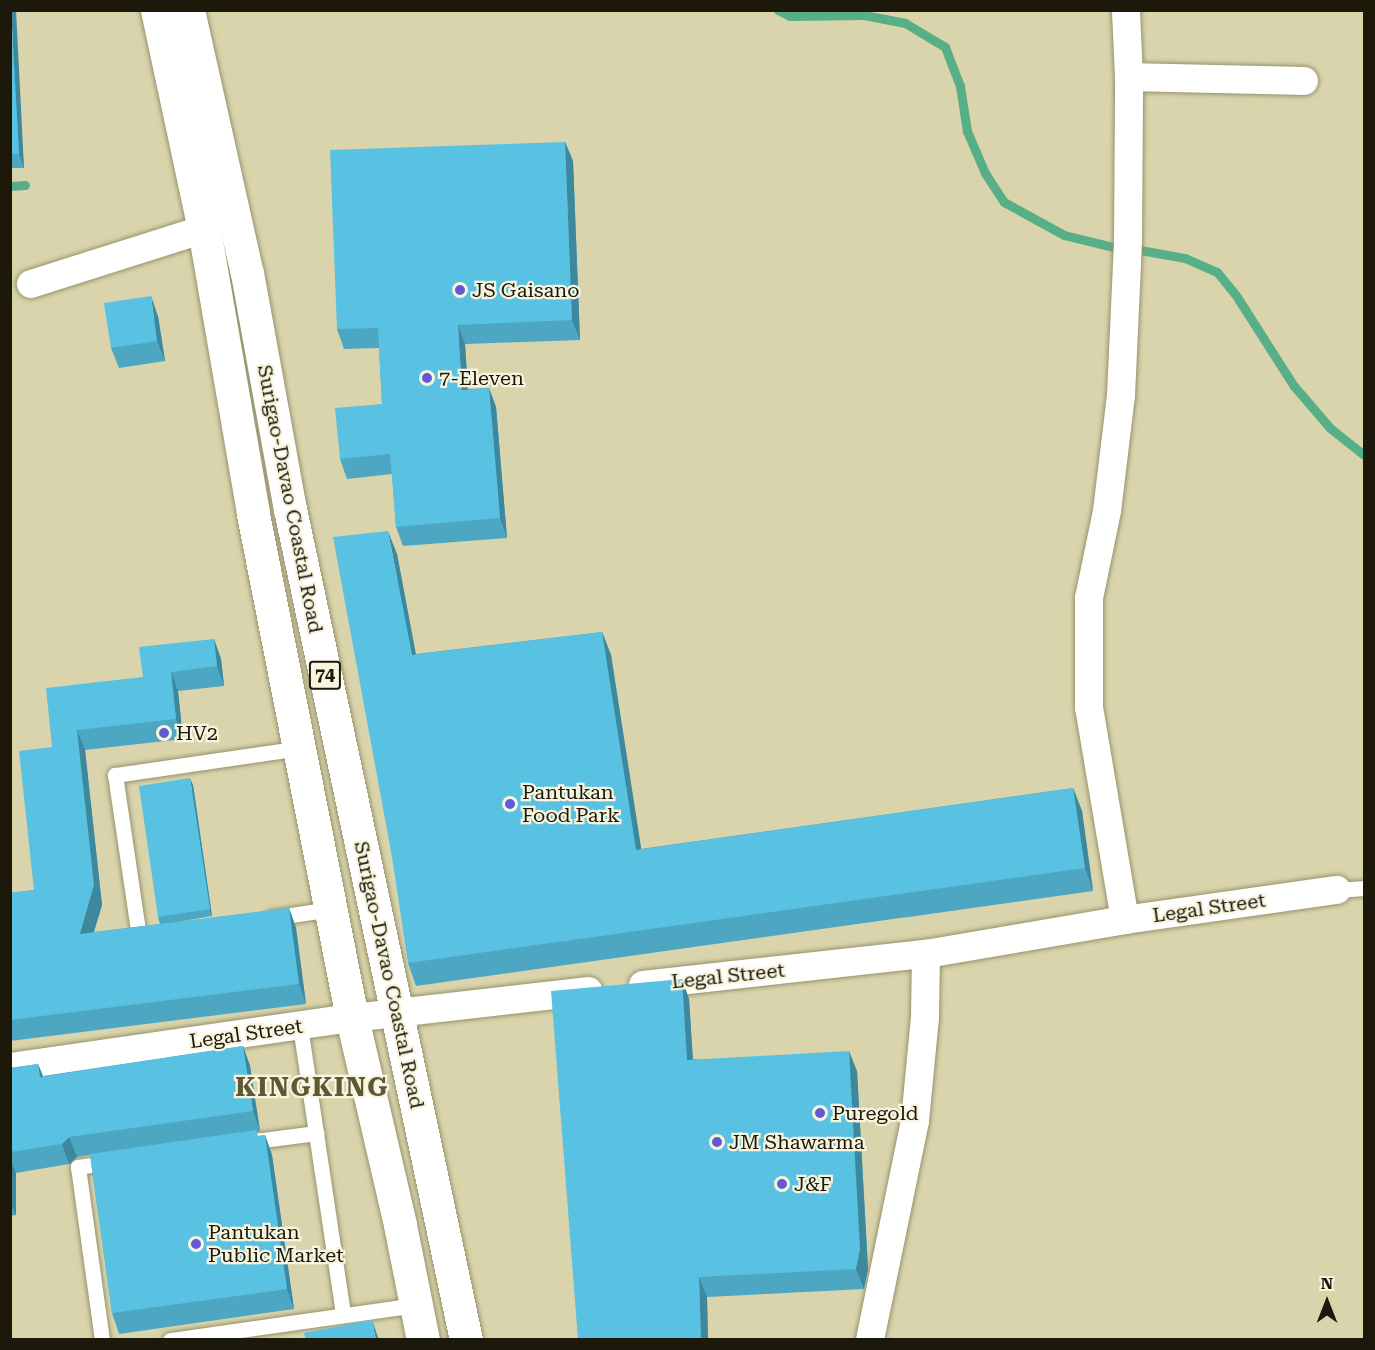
<!DOCTYPE html>
<html>
<head>
<meta charset="utf-8">
<style>
  body { margin:0 }
  #map { position:relative; width:1375px; height:1350px; overflow:hidden; background:#d9d4ab; font-family:"Roboto Serif",serif }
  div>[style] { position:absolute }
  [style*='--x'] { left:calc(var(--x)*1px); top:calc(var(--y)*1px); width:calc(var(--w)*1px); rotate:calc(var(--a)*1deg) }
  .stream>* { height:9px; margin:-4.5px; padding:0 4.5px; transform-origin:4.5px; border-radius:4.5px; background:#56af86 }
  .roads { filter:drop-shadow(0 0 2px #97926b) drop-shadow(0 0 2px #97926b) }
  .service>* { height:15px; margin:-7.5px; padding:0 7.5px; transform-origin:7.5px; border-radius:7.5px; background:#fff }
  .minor>* { height:28px; margin:-14px; padding:0 14px; transform-origin:14px; border-radius:14px; background:#fff }
  .trunk>* { height:33px; margin:-16.5px; padding:0 16.5px; transform-origin:16.5px; border-radius:16.5px; background:#fff }
  .wall>* { inset:0; background:#4da7c2 }
  .shaded-wall>* { inset:0; background:#3e889e }
  .building>* { inset:0; background:#59c2e2 }
  .dots>* { width:16px; height:16px; translate:-50% -50%; box-sizing:border-box; border:3px solid #f7f4df; border-radius:50% }
  span { translate:-50% -50%; white-space:nowrap; text-align:center; line-height:1.15; -webkit-text-stroke:4.5px #f7f4df; paint-order:stroke }
  .shield-label span { padding:2px 4px; background:#f7f4df; border:2px solid; border-radius:4px; -webkit-text-stroke-width:0 }
  .shield-label { font-size:18px; color:#1c190a; font-weight:700 }
  .poi-label { font-size:20px; color:#1c190a }
  .left { translate:0 -50%; text-align:left }
  .street-label { font-size:20px; color:#1c190a }
  .district-label { font-size:26px; color:#5e5933; font-weight:700; letter-spacing:1.5px }
  .frame { position:absolute; inset:0; border:12px solid #1c190a; pointer-events:none }
  .north { position:absolute; left:1297px; top:1272px; width:60px; height:60px; -webkit-text-stroke:4px #f7f4df; paint-order:stroke; rotate:0deg; font-size:16px; font-weight:700; line-height:24px; text-align:center; color:#1c190a }
  .north::after { content:''; display:block; margin:auto; width:21px; height:27px; background:#1c190a; clip-path:polygon(50% 0,100% 100%,50% 72%,0 100%) }
</style>
</head>
<body>
<div id="map">
  <div class="stream">
    <div style="--x:778;--y:10;--w:13;--a:27"></div>
    <div style="--x:790;--y:16;--w:74;--a:-0.8"></div>
    <div style="--x:864;--y:15;--w:42;--a:11"></div>
    <div style="--x:905;--y:23;--w:47;--a:31"></div>
    <div style="--x:945;--y:47;--w:42;--a:69"></div>
    <div style="--x:960;--y:86;--w:46;--a:81.2"></div>
    <div style="--x:967;--y:131;--w:46;--a:66.8"></div>
    <div style="--x:985;--y:173;--w:35;--a:57"></div>
    <div style="--x:1004;--y:202;--w:68;--a:28.8"></div>
    <div style="--x:1064;--y:235;--w:50;--a:13.8"></div>
    <div style="--x:10;--y:186;--w:15;--a:-4"></div>
    <div style="--x:1140;--y:250;--w:46;--a:10.1"></div>
    <div style="--x:1185;--y:258;--w:35;--a:24"></div>
    <div style="--x:1217;--y:272;--w:32;--a:51"></div>
    <div style="--x:1237;--y:297;--w:106;--a:57.4"></div>
    <div style="--x:1294;--y:386;--w:55;--a:49.4"></div>
    <div style="--x:1330;--y:428;--w:43;--a:38.5"></div>
  </div>
  <div class="roads">
    <div class="service">
      <div style="--x:1337;--y:890;--w:27;--a:-4"></div>
      <div style="--x:271;--y:918;--w:61;--a:-8.5"></div>
      <div style="--x:146;--y:936;--w:7;--a:172"></div>
      <div style="--x:139;--y:937;--w:164;--a:-98.4"></div>
      <div style="--x:115;--y:775;--w:186;--a:-8.3"></div>
      <div style="--x:300;--y:1026;--w:292;--a:81.5"></div>
      <div style="--x:247;--y:1142;--w:70;--a:-7.4"></div>
      <div style="--x:102;--y:1340;--w:175;--a:-97.9"></div>
      <div style="--x:78;--y:1167;--w:33;--a:-9"></div>
      <div style="--x:170;--y:1340;--w:248;--a:-8.1"></div>
    </div>
    <div class="minor">
      <div style="--x:1129;--y:77;--w:175;--a:1.3"></div>
      <div style="--x:31;--y:284;--w:182;--a:-17.6"></div>
      <div style="--x:1125;--y:920;--w:215;--a:-99.6"></div>
      <div style="--x:1089;--y:708;--w:110;--a:-90"></div>
      <div style="--x:1089;--y:598;--w:89;--a:-78.3"></div>
      <div style="--x:1107;--y:511;--w:116;--a:-83.1"></div>
      <div style="--x:1121;--y:396;--w:156;--a:-87.4"></div>
      <div style="--x:1128;--y:240;--w:163;--a:-89.6"></div>
      <div style="--x:1129;--y:77;--w:67;--a:-92.6"></div>
      <div style="--x:643;--y:985;--w:285;--a:-6.3"></div>
      <div style="--x:926;--y:954;--w:202;--a:-9.7"></div>
      <div style="--x:1125;--y:920;--w:214;--a:-8.1"></div>
      <div style="--x:10;--y:1067;--w:345;--a:-8.2"></div>
      <div style="--x:352;--y:1018;--w:238;--a:-6.5"></div>
      <div style="--x:870;--y:1340;--w:224;--a:-78.4"></div>
      <div style="--x:915;--y:1121;--w:103;--a:-84.5"></div>
      <div style="--x:925;--y:1018;--w:64;--a:-89.1"></div>
    </div>
    <div class="trunk">
      <div style="--x:157;--y:10;--w:224;--a:77.9"></div>
      <div style="--x:204;--y:229;--w:289;--a:80.2"></div>
      <div style="--x:253;--y:514;--w:514;--a:78.89"></div>
      <div style="--x:352;--y:1018;--w:212;--a:76.9"></div>
      <div style="--x:400;--y:1225;--w:117;--a:78.7"></div>
      <div style="--x:188;--y:10;--w:270;--a:77.4"></div>
      <div style="--x:247;--y:273;--w:240;--a:79.7"></div>
      <div style="--x:290;--y:509;--w:849;--a:78.04"></div>
    </div>
  </div>
  <div class="wall">
    <div style="clip-path:polygon(10px 10px,24px 168px,10px 168px)"></div>
    <div style="clip-path:polygon(565px 142px,573px 161px,580px 340px,465px 344px,468px 389px,489px 388px,496px 407px,507px 538px,403px 546px,396px 527px,392px 474px,347px 479px,340px 459px,382px 404px,379px 348px,344px 349px,337px 329px)"></div>
    <div style="clip-path:polygon(158px 316px,165px 361px,119px 368px,111px 348px)"></div>
    <div style="clip-path:polygon(397px 554px,416px 654px,602px 632px,611px 655px,641px 849px,1073px 788px,1082px 811px,1093px 891px,416px 986px,408px 963px)"></div>
    <div style="clip-path:polygon(214px 639px,221px 659px,224px 686px,178px 691px,183px 739px,85px 750px,102px 905px,94px 932px,160px 924px,158px 917px,193px 785px,212px 916px,177px 922px,289px 908px,296px 928px,306px 1004px,10px 1041px,10px 893px,34px 890px,52px 747px,143px 677px)"></div>
    <div style="clip-path:polygon(682px 979px,689px 999px,693px 1059px,857px 1071px,868px 1269px,864px 1289px,707px 1297px,708px 1340px,578px 1340px)"></div>
    <div style="clip-path:polygon(243px 1046px,250px 1066px,260px 1131px,256px 1132px,258px 1136px,265px 1135px,272px 1155px,294px 1309px,119px 1334px,112px 1313px,90px 1155px,77px 1157px,69px 1164px,16px 1173px,16px 1215px,10px 1216px,10px 1068px,38px 1064px,43px 1076px)"></div>
  </div>
  <div class="shaded-wall">
    <div style="clip-path:polygon(11px 10px,16px 10px,24px 168px,19px 154px)"></div>
    <div style="clip-path:polygon(565px 142px,573px 161px,580px 340px,572px 320px)"></div>
    <div style="clip-path:polygon(151px 296px,158px 316px,165px 361px,157px 341px)"></div>
    <div style="clip-path:polygon(458px 325px,465px 344px,469px 409px,462px 390px)"></div>
    <div style="clip-path:polygon(489px 388px,496px 407px,507px 538px,500px 518px)"></div>
    <div style="clip-path:polygon(388px 531px,397px 554px,420px 678px,412px 655px)"></div>
    <div style="clip-path:polygon(602px 632px,611px 655px,645px 873px,636px 850px)"></div>
    <div style="clip-path:polygon(214px 639px,221px 659px,224px 686px,217px 666px)"></div>
    <div style="clip-path:polygon(171px 672px,178px 691px,183px 739px,176px 719px)"></div>
    <div style="clip-path:polygon(77px 730px,85px 750px,102px 905px,87px 954px,80px 934px)"></div>
    <div style="clip-path:polygon(190px 778px,193px 785px,212px 916px,210px 909px)"></div>
    <div style="clip-path:polygon(1073px 788px,1082px 811px,1093px 891px,1085px 868px)"></div>
    <div style="clip-path:polygon(289px 908px,296px 928px,306px 1004px,299px 984px)"></div>
    <div style="clip-path:polygon(682px 979px,689px 999px,694px 1080px,687px 1060px)"></div>
    <div style="clip-path:polygon(243px 1046px,250px 1066px,260px 1131px,253px 1111px)"></div>
    <div style="clip-path:polygon(849px 1051px,857px 1071px,868px 1269px,864px 1289px,856px 1269px)"></div>
    <div style="clip-path:polygon(38px 1064px,46px 1084px,40px 1077px)"></div>
    <div style="clip-path:polygon(265px 1135px,272px 1155px,294px 1309px,287px 1289px)"></div>
    <div style="clip-path:polygon(69px 1137px,77px 1157px,69px 1164px,62px 1144px)"></div>
    <div style="clip-path:polygon(10px 1159px,16px 1173px,16px 1215px,10px 1201px)"></div>
    <div style="clip-path:polygon(699px 1277px,707px 1297px,708px 1340px,701px 1340px)"></div>
    <div style="clip-path:polygon(372px 1320px,379px 1340px,376px 1340px)"></div>
  </div>
  <div class="building">
    <div style="clip-path:polygon(10px 10px,11px 10px,19px 154px,10px 154px)"></div>
    <div style="clip-path:polygon(565px 142px,572px 320px,458px 325px,462px 390px,489px 388px,500px 518px,396px 527px,390px 454px,340px 459px,335px 408px,382px 404px,378px 328px,337px 329px,330px 150px)"></div>
    <div style="clip-path:polygon(151px 296px,157px 341px,111px 348px,104px 303px)"></div>
    <div style="clip-path:polygon(388px 531px,412px 655px,602px 632px,636px 850px,1073px 788px,1085px 868px,408px 963px,392px 857px,333px 537px)"></div>
    <div style="clip-path:polygon(214px 639px,217px 666px,171px 672px,176px 719px,77px 730px,94px 885px,80px 934px,289px 908px,299px 984px,10px 1020px,10px 893px,34px 890px,19px 751px,52px 747px,46px 688px,143px 677px,139px 647px)"></div>
    <div style="clip-path:polygon(190px 778px,210px 909px,158px 917px,139px 786px)"></div>
    <div style="clip-path:polygon(682px 979px,687px 1060px,849px 1051px,860px 1249px,856px 1269px,699px 1277px,701px 1340px,578px 1340px,551px 991px)"></div>
    <div style="clip-path:polygon(243px 1046px,253px 1111px,69px 1137px,62px 1144px,10px 1152px,10px 1068px,38px 1064px,40px 1077px)"></div>
    <div style="clip-path:polygon(256px 1130px,257px 1136px,265px 1135px,287px 1289px,112px 1313px,90px 1154px)"></div>
    <div style="clip-path:polygon(372px 1320px,376px 1340px,306px 1340px,304px 1333px)"></div>
  </div>
  <div class="dots">
    <div style="left:460px;top:290px;background:#625ad3"></div>
    <div style="left:427px;top:378px;background:#625ad3"></div>
    <div style="left:164px;top:733px;background:#625ad3"></div>
    <div style="left:510px;top:804px;background:#625ad3"></div>
    <div style="left:820px;top:1113px;background:#625ad3"></div>
    <div style="left:717px;top:1142px;background:#625ad3"></div>
    <div style="left:782px;top:1184px;background:#625ad3"></div>
    <div style="left:196px;top:1244px;background:#625ad3"></div>
  </div>
  <div class="shield-label">
    <span style="left:325px;top:675px">74</span>
  </div>
  <div class="poi-label">
    <span class="left" style="left:472px;top:290px">JS Gaisano</span>
    <span class="left" style="left:439px;top:378px">7-Eleven</span>
    <span class="left" style="left:176px;top:733px">HV2</span>
    <span class="left" style="left:522px;top:804px">Pantukan<br>Food Park</span>
    <span class="left" style="left:832px;top:1113px">Puregold</span>
    <span class="left" style="left:729px;top:1142px">JM Shawarma</span>
    <span class="left" style="left:794px;top:1184px">J&amp;F</span>
    <span class="left" style="left:208px;top:1244px">Pantukan<br>Public Market</span>
  </div>
  <div class="street-label">
    <span style="left:290px;top:499px;rotate:79deg">Surigao-Davao Coastal Road</span>
    <span style="left:1209px;top:908px;rotate:-8deg">Legal Street</span>
    <span style="left:389px;top:975px;rotate:78deg">Surigao-Davao Coastal Road</span>
    <span style="left:728px;top:976px;rotate:-6deg">Legal Street</span>
    <span style="left:246px;top:1034px;rotate:-8deg">Legal Street</span>
  </div>
  <div class="district-label">
    <span style="left:312px;top:1088px">KINGKING</span>
  </div>
  <div class="frame"></div>
  <div class="north">N</div>
</div>
</body>
</html>
